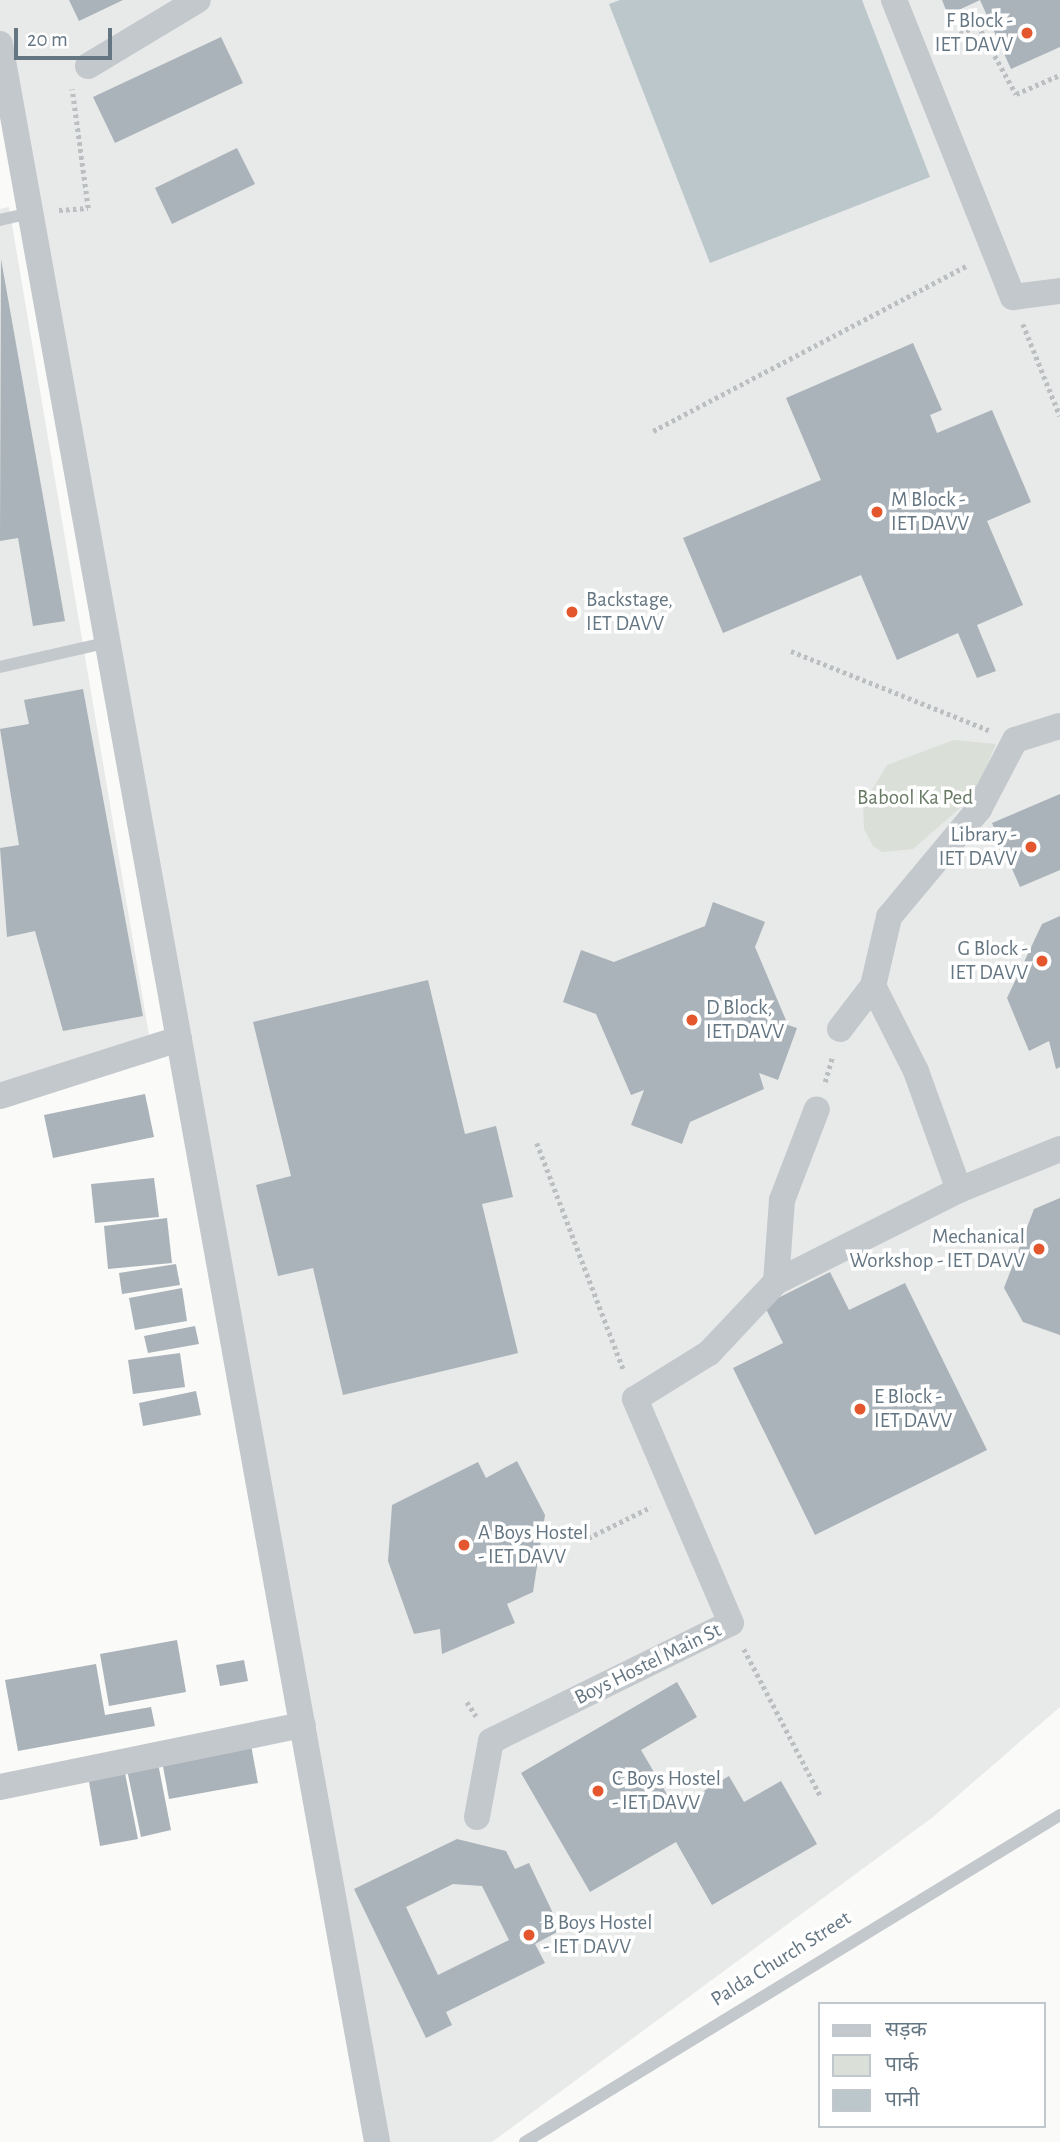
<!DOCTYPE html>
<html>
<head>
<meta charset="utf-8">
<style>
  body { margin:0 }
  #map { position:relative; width:1060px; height:2142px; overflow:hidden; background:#fafaf8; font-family:"Alegreya Sans","Noto Sans Devanagari",sans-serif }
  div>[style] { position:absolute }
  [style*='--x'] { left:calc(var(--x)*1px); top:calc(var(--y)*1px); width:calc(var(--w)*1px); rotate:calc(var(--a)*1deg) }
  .built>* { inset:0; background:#e8e9e9 }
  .green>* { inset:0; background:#dadfd7 }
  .water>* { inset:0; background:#bbc7cb }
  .building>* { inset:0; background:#aab3b9 }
  .path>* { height:4.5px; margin-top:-2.25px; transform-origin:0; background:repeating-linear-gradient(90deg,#bbbfc2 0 3.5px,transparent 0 7px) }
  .lane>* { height:12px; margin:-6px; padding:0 6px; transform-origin:6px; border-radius:6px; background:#c3c8cc }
  .street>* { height:26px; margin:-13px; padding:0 13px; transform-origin:13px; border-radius:13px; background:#c3c8cc }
  .dots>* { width:19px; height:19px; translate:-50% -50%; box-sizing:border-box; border:4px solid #fff; border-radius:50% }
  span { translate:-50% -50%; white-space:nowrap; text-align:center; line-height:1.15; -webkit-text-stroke:7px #fff; paint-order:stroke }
  .poi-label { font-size:21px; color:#657683 }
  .right { translate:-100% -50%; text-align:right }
  .left { translate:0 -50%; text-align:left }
  .park-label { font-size:21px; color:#687a64 }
  .street-label { font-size:21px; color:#657683 }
  .legend { position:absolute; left:818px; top:2002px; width:228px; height:126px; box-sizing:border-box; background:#fff; border:2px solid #c1c8cd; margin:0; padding:9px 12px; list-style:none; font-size:21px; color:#657683 }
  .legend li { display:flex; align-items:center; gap:14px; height:35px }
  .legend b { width:35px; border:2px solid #c1c8cd }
  .scale { position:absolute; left:14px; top:28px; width:98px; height:32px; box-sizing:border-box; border:4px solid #657683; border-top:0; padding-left:9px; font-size:21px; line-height:24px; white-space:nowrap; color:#657683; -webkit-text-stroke:5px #fff; paint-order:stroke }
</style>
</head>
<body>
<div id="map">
  <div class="built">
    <div style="clip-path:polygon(0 0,1060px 0,1060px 1707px,933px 1817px,492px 2142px,383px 2142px,0 42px)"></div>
    <div style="clip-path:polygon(9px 207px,151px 1047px,0 1105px,0 209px)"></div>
  </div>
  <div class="green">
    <div style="clip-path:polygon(954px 740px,996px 744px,974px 796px,913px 849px,882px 852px,873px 846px,864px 829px,863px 805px,887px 765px)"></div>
  </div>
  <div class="water">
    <div style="clip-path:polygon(620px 0,862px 0,930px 177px,710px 263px,609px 4px)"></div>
  </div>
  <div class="building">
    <div style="clip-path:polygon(69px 0,123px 0,79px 21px)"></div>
    <div style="clip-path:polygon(942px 0,1060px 0,1060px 47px,1011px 69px,980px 0,948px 15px)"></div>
    <div style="clip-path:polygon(221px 37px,243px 83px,115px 143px,93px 97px)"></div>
    <div style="clip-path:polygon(237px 148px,255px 184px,172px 224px,155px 188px)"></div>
    <div style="clip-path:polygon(1px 259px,65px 621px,33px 626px,18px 538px,0 541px)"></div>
    <div style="clip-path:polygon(913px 343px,942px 410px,930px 415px,937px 433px,992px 410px,1031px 502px,987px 521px,1023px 605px,977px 625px,996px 671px,977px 678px,958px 633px,897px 660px,861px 575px,723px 633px,683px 538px,821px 480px,786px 398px)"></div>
    <div style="clip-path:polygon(83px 689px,143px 1016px,63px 1031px,35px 931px,7px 937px,0 848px,19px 845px,0 729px,29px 724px,24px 700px)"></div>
    <div style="clip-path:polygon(1060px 794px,1060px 870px,1020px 887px,992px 823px)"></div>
    <div style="clip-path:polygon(713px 902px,765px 922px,755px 947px,788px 1025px,797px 1028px,778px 1080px,759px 1073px,764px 1089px,690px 1122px,682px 1144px,631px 1125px,644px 1090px,631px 1095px,596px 1014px,563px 1002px,581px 950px,614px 962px,705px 926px)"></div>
    <div style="clip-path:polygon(1060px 916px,1060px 1067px,1056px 1069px,1049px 1041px,1029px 1051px,1007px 998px,1042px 924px)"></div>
    <div style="clip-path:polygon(428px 980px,465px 1134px,496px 1126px,513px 1197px,482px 1204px,518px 1353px,343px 1395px,313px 1268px,278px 1276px,256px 1185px,291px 1176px,253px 1022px)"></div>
    <div style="clip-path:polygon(145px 1094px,154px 1137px,53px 1158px,44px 1115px)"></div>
    <div style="clip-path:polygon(154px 1178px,159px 1217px,95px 1223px,91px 1184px)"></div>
    <div style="clip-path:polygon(1060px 1198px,1060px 1335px,1023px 1322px,1004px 1288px,1034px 1209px)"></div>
    <div style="clip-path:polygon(167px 1218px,172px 1263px,108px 1269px,104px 1226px)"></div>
    <div style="clip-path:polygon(176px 1264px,180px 1285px,122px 1294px,119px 1273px)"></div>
    <div style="clip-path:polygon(830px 1272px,849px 1310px,905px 1283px,987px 1450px,815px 1535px,733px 1368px,783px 1343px,764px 1305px)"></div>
    <div style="clip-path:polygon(182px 1288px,187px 1321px,135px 1330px,129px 1298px)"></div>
    <div style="clip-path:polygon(195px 1326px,199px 1344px,148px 1353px,144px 1336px)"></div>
    <div style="clip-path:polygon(180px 1353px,185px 1387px,133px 1394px,128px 1360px)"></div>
    <div style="clip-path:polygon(196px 1391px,201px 1415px,143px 1426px,139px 1403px)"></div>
    <div style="clip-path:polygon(517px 1461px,545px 1515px,533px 1592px,507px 1604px,515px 1623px,442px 1654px,440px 1629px,414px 1634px,388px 1561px,392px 1505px,478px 1462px,486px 1478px)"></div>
    <div style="clip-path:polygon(177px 1640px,186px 1692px,109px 1706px,100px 1654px)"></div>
    <div style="clip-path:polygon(244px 1660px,248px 1681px,220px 1686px,216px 1665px)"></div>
    <div style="clip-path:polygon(96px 1664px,105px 1715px,151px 1707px,155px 1726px,18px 1751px,5px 1680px)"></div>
    <div style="clip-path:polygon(677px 1682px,697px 1717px,641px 1750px,675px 1808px,729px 1776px,744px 1802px,781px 1781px,817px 1844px,712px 1905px,676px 1842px,590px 1892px,521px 1773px)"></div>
    <div style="clip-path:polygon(251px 1745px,258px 1783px,169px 1799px,162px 1761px)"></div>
    <div style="clip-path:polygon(157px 1758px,171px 1830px,141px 1837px,126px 1765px)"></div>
    <div style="clip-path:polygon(123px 1763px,138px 1839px,100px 1846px,87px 1770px)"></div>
    <div style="clip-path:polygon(evenodd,457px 1839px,506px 1851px,515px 1869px,529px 1863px,561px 1930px,535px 1944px,545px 1963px,446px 2012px,452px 2025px,426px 2038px,354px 1889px,457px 1839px,453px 1884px,482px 1886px,509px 1940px,438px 1975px,406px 1907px,453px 1884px)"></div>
  </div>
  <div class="path">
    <div style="--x:941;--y:43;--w:41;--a:-25.9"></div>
    <div style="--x:978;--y:25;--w:79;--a:61.2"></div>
    <div style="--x:1016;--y:94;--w:48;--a:-23.4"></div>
    <div style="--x:59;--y:210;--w:29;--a:-4"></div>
    <div style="--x:88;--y:208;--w:120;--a:-97.7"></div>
    <div style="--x:1023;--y:324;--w:99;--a:68.1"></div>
    <div style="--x:653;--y:431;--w:356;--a:-27.8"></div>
    <div style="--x:791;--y:651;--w:213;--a:21.8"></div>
    <div style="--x:825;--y:1082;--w:26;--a:-74"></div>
    <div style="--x:537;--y:1143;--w:244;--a:69.1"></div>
    <div style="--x:588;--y:1538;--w:70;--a:-26.2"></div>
    <div style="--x:744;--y:1649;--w:167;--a:62.5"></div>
    <div style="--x:467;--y:1702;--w:17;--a:57"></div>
  </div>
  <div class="lane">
    <div style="--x:0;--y:220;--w:31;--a:-13"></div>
    <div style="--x:0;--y:667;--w:112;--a:-12.9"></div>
    <div style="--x:525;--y:2142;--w:627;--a:-31.43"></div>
  </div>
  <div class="street">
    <div style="--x:894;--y:0;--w:320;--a:68.2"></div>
    <div style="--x:1013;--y:297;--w:47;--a:-7.3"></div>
    <div style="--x:0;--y:44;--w:2132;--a:79.81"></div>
    <div style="--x:88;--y:66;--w:128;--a:-31"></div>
    <div style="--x:840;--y:1029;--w:54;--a:-52.5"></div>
    <div style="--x:0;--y:1096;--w:188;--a:-17.7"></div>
    <div style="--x:959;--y:1190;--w:127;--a:-109.9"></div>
    <div style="--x:916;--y:1071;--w:95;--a:-116.8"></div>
    <div style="--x:873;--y:986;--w:71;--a:-76.9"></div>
    <div style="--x:889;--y:917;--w:141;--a:-50.2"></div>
    <div style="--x:979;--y:809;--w:78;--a:-62.4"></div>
    <div style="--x:1015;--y:740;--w:47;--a:-17.3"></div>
    <div style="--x:776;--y:1282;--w:82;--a:-85.8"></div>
    <div style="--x:782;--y:1200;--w:97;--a:-69"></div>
    <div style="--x:0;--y:1787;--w:309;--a:-11.6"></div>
    <div style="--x:477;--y:1817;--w:77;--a:-79.6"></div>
    <div style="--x:491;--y:1741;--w:267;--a:-26.2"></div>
    <div style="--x:731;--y:1623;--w:244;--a:-113.2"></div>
    <div style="--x:635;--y:1399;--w:87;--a:-31.9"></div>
    <div style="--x:709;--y:1353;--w:98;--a:-46.7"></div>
    <div style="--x:776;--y:1282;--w:205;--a:-26.7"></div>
    <div style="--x:959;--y:1190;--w:109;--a:-22.1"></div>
  </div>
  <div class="dots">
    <div style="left:1027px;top:33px;background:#e4572e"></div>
    <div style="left:877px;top:512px;background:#e4572e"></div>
    <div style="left:572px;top:612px;background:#e4572e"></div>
    <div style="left:1031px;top:847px;background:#e4572e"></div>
    <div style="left:1042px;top:961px;background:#e4572e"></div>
    <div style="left:692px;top:1020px;background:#e4572e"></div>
    <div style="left:1039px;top:1249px;background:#e4572e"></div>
    <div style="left:860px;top:1409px;background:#e4572e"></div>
    <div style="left:464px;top:1545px;background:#e4572e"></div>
    <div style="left:598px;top:1791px;background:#e4572e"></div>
    <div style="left:529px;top:1935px;background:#e4572e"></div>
  </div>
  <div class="poi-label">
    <span class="right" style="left:1013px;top:33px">F Block -<br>IET DAVV</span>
    <span class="left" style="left:891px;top:512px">M Block -<br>IET DAVV</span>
    <span class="left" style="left:586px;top:612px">Backstage,<br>IET DAVV</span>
    <span class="right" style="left:1017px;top:847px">Library -<br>IET DAVV</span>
    <span class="right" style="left:1028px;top:961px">G Block -<br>IET DAVV</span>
    <span class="left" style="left:706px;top:1020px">D Block,<br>IET DAVV</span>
    <span class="right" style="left:1025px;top:1249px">Mechanical<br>Workshop - IET DAVV</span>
    <span class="left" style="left:874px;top:1409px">E Block -<br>IET DAVV</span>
    <span class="left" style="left:478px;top:1545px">A Boys Hostel<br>- IET DAVV</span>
    <span class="left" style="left:612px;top:1791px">C Boys Hostel<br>- IET DAVV</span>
    <span class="left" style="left:543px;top:1935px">B Boys Hostel<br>- IET DAVV</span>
  </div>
  <div class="park-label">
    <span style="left:915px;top:798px">Babool Ka Ped</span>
  </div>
  <div class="street-label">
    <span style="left:648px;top:1664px;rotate:-26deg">Boys Hostel Main St</span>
    <span style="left:781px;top:1959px;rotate:-32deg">Palda Church Street</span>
  </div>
  <ul class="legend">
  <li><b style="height:9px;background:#c3c8cc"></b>सड़क</li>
  <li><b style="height:19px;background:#dadfd7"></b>पार्क</li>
  <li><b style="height:19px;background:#bbc7cb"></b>पानी</li>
  </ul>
  <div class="scale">20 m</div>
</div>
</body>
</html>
